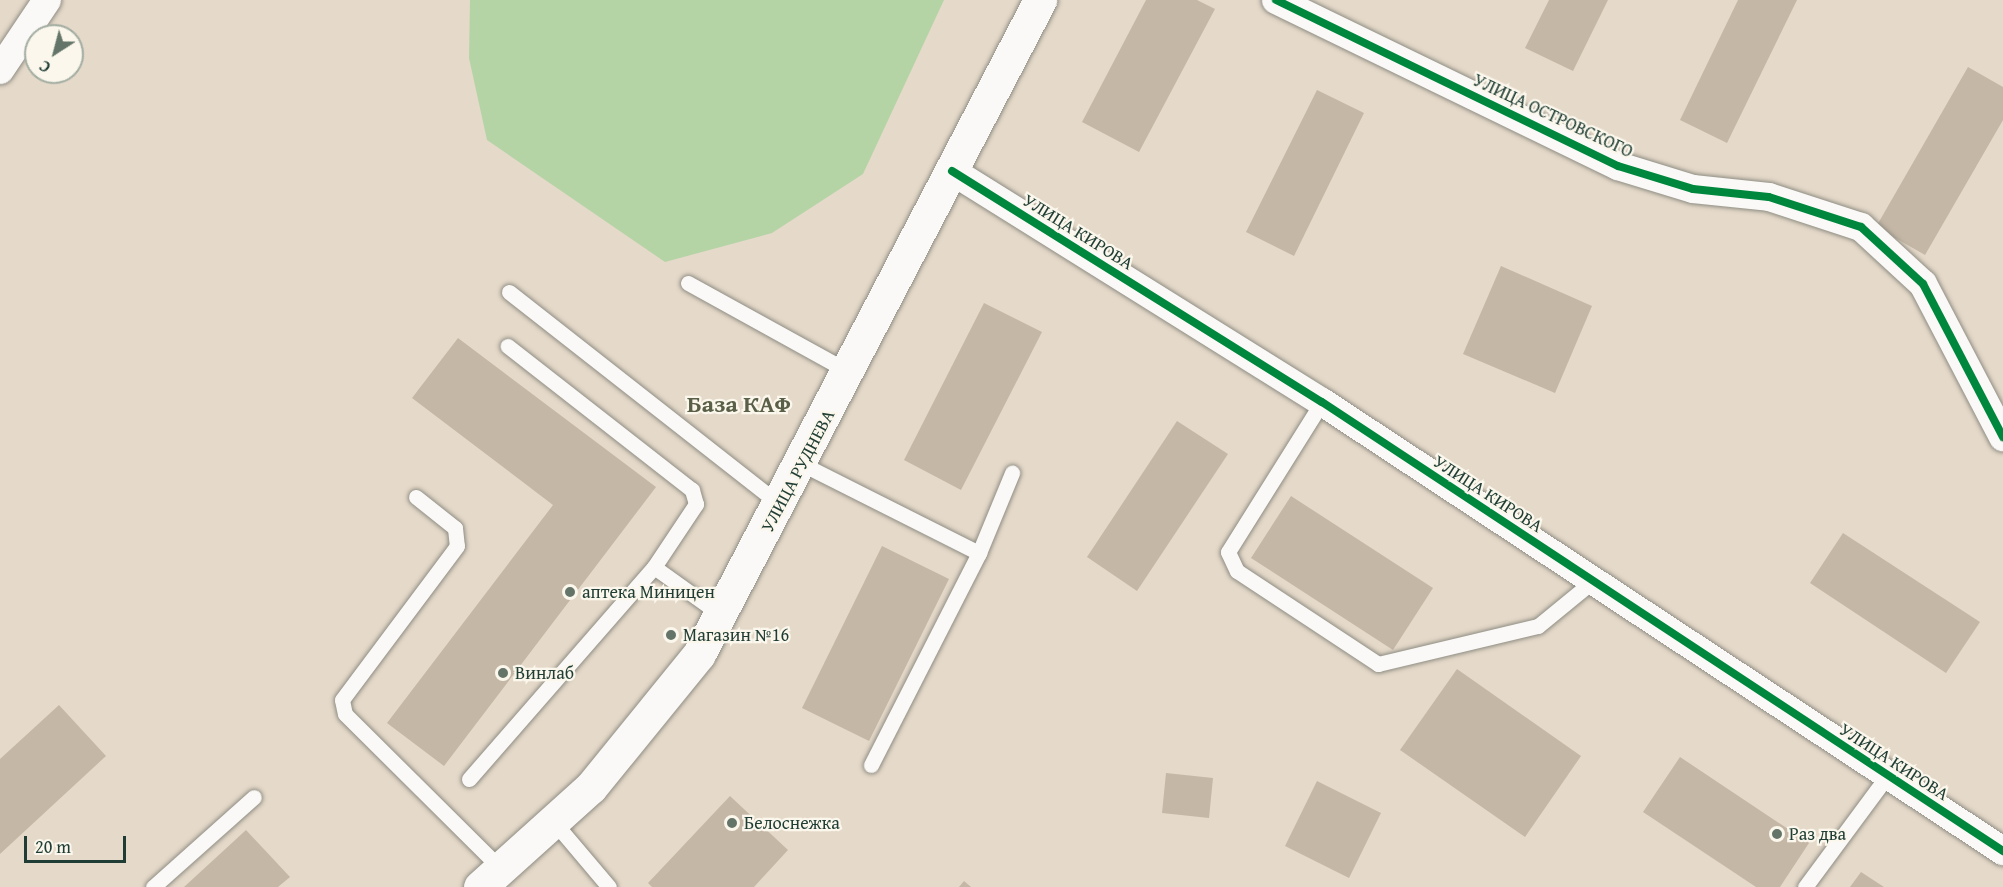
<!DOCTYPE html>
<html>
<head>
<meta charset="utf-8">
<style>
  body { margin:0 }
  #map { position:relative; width:2003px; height:887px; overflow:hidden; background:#e5d9c9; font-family:"Gentium Book Plus",serif }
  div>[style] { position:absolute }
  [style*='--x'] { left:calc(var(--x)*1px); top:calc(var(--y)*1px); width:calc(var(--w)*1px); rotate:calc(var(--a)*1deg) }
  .green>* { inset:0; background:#b5d4a6 }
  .building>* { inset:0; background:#c5b7a6 }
  .roads { filter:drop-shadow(0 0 2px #8e8d83) drop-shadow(0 0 2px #8e8d83) }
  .lane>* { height:15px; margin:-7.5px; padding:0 7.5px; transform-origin:7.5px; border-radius:7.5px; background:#fbf9f7 }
  .street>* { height:28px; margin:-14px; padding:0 14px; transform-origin:14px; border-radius:14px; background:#fbf9f7 }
  .secondary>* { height:33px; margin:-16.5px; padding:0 16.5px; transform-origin:16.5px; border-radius:16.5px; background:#fbf9f7 }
  .cycleway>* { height:8px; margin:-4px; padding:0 4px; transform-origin:4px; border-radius:4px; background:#00873e }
  .dots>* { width:16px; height:16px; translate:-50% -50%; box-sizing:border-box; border:3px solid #fbf7ec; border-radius:50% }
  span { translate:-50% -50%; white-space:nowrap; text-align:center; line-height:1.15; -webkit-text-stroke:4.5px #fbf7ec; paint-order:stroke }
  .street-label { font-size:18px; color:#1f3d34 }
  .poi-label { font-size:18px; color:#1f3d34 }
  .left { translate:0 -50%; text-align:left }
  .district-label { font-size:24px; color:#5a5f48; font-weight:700 }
  .north { position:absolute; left:24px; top:24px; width:60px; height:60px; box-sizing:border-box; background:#fbf7ec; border:2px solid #a3ada2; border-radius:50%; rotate:216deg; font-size:16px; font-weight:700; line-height:24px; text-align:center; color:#1f3d34 }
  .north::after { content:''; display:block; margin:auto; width:21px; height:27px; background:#647468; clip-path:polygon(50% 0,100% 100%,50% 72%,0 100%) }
  .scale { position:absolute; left:24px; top:836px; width:102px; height:27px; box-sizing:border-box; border:3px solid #1f3d34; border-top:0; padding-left:8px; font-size:18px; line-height:21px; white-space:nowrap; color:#1f3d34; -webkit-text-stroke:4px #fbf7ec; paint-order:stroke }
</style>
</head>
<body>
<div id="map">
  <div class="green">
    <div style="clip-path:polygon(470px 0,944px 0,863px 174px,772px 233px,665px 262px,487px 140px,469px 58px)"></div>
  </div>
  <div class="building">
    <div style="clip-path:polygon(1146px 0,1197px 0,1215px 9px,1139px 152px,1082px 122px)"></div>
    <div style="clip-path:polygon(1549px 0,1608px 0,1573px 71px,1525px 48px)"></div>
    <div style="clip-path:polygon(1738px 0,1797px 0,1727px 143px,1680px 120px)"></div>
    <div style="clip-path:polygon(1968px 67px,2003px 87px,2003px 120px,1925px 255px,1876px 227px)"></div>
    <div style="clip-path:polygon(1317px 90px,1364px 113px,1294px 256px,1246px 232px)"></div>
    <div style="clip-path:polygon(1501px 266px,1592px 306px,1555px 393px,1463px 354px)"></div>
    <div style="clip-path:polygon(984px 303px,1042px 332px,961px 490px,904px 460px)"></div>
    <div style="clip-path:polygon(458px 338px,656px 487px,444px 766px,387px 723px,553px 505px,412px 398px)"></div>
    <div style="clip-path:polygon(1177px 421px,1228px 454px,1137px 591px,1087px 557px)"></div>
    <div style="clip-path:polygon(1291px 496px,1433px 588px,1393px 650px,1251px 558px)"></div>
    <div style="clip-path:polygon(1843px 533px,1980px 622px,1946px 673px,1810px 583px)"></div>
    <div style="clip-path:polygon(882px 546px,949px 579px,869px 741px,802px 708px)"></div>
    <div style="clip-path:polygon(1457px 669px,1581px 756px,1525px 837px,1400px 750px)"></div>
    <div style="clip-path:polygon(59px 705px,106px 756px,0 854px,0 759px)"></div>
    <div style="clip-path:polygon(1680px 757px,1809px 843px,1780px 887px,1756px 887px,1643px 812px)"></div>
    <div style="clip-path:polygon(1166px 773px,1213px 778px,1209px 818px,1162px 813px)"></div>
    <div style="clip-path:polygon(1317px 781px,1381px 813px,1349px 878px,1285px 846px)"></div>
    <div style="clip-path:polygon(730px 796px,788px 850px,754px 887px,652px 887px,648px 883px)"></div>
    <div style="clip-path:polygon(246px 830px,290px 877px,278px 887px,184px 887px)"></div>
    <div style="clip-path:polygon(1861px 872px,1884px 887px,1850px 887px)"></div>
    <div style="clip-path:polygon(964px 881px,971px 887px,959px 887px)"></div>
  </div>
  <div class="roads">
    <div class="lane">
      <div style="--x:688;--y:283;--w:184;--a:28.9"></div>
      <div style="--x:509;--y:292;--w:345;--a:38.1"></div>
      <div style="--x:1322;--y:402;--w:177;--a:122.1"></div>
      <div style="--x:1228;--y:552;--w:21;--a:65"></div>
      <div style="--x:1237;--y:571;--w:169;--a:33.4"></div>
      <div style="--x:1378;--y:664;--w:164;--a:-13.4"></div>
      <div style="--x:1538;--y:626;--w:71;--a:-39.3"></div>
      <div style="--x:802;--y:464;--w:198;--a:26.7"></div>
      <div style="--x:416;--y:497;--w:50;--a:38.5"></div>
      <div style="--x:455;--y:528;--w:18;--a:84"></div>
      <div style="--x:457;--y:546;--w:192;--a:126.8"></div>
      <div style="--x:342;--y:700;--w:14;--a:78"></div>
      <div style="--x:345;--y:714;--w:220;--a:44.8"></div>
      <div style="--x:654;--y:567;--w:82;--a:35.6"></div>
      <div style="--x:871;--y:765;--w:238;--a:-63"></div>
      <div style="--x:979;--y:553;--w:87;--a:-67.6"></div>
      <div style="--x:469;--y:779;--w:281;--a:-48.9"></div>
      <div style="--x:654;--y:567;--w:76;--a:-56.3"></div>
      <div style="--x:696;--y:504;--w:15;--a:-106"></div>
      <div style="--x:692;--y:490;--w:234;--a:-142"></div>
      <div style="--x:554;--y:822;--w:85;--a:49.8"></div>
      <div style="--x:153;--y:887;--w:135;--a:-41.7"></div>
      <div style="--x:1805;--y:887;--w:139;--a:-53.5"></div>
    </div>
    <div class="street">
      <div style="--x:1276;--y:0;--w:380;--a:25.9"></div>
      <div style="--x:1618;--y:166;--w:78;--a:17"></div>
      <div style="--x:1693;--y:189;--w:76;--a:6"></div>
      <div style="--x:1769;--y:197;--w:97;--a:18.1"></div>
      <div style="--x:1861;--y:227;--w:84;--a:42.6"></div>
      <div style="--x:1923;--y:284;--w:173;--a:62.4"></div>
      <div style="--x:0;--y:70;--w:84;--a:-56.1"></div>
      <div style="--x:952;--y:171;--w:436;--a:32"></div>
      <div style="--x:1322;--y:402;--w:816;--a:33.4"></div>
    </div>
    <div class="secondary">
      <div style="--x:480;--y:887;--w:149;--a:-42"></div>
      <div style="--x:591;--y:787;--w:171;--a:-50.9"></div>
      <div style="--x:699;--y:654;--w:738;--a:-62.46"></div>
    </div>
  </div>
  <div class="cycleway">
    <div style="--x:1276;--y:0;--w:380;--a:25.9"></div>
    <div style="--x:1618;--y:166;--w:78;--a:17"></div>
    <div style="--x:1693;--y:189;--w:76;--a:6"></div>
    <div style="--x:1769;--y:197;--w:97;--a:18.1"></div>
    <div style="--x:1861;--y:227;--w:84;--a:42.6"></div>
    <div style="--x:1923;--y:284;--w:173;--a:62.4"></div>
    <div style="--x:952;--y:171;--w:436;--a:32"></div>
    <div style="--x:1322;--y:402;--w:816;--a:33.4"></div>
  </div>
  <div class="dots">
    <div style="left:570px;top:592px;background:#647468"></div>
    <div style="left:671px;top:635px;background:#647468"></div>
    <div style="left:503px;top:673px;background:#647468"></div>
    <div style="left:732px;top:823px;background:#647468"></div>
    <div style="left:1777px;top:834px;background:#647468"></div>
  </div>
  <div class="street-label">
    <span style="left:1553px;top:116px;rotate:25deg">УЛИЦА ОСТРОВСКОГО</span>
    <span style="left:1078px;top:232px;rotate:32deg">УЛИЦА КИРОВА</span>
    <span style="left:798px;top:471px;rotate:-62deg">УЛИЦА РУДНЕВА</span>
    <span style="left:1488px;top:494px;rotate:33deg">УЛИЦА КИРОВА</span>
    <span style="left:1894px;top:762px;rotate:33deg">УЛИЦА КИРОВА</span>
  </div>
  <div class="poi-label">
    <span class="left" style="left:582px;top:592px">аптека Миницен</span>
    <span class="left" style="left:683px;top:635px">Магазин №16</span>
    <span class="left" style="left:515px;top:673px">Винлаб</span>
    <span class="left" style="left:744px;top:823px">Белоснежка</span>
    <span class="left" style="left:1789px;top:834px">Раз два</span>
  </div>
  <div class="district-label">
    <span style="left:739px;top:404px">База КАФ</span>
  </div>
  <div class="north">С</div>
  <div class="scale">20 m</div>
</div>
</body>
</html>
